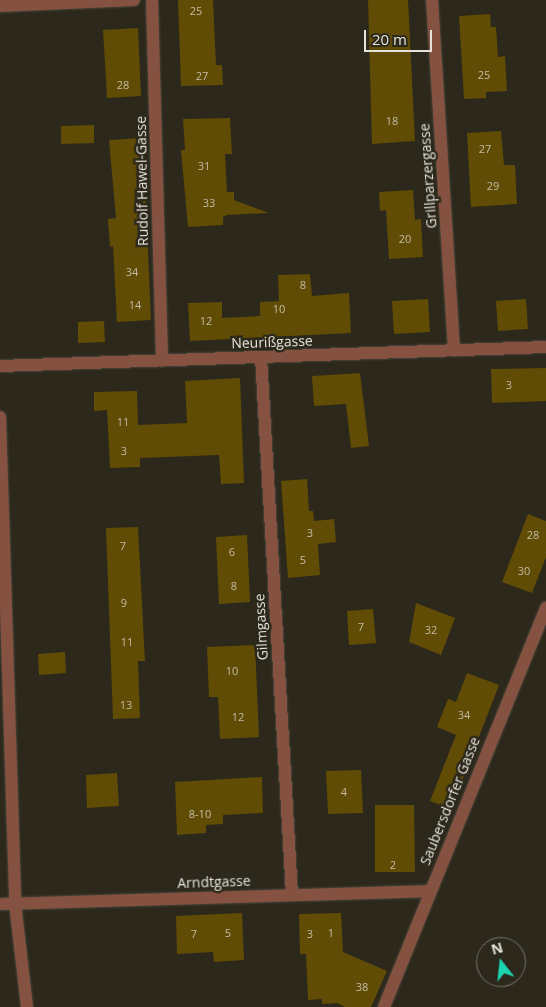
<!DOCTYPE html>
<html>
<head>
<meta charset="utf-8">
<style>
  body { margin:0 }
  #map { position:relative; width:546px; height:1007px; overflow:hidden; background:#2c281b; font-family:"Open Sans",sans-serif }
  div>[style] { position:absolute }
  [style*='--x'] { left:calc(var(--x)*1px); top:calc(var(--y)*1px); width:calc(var(--w)*1px); rotate:calc(var(--a)*1deg) }
  .building>* { inset:0; background:#604c05 }
  .roads { filter:drop-shadow(0 0 1px #4a463a) drop-shadow(0 0 1px #4a463a) }
  .minor>* { height:12px; margin:-6px; padding:0 6px; transform-origin:6px; border-radius:6px; background:#855140 }
  span { translate:-50% -50%; white-space:nowrap; text-align:center; line-height:1.15; -webkit-text-stroke:5px #2c281b; paint-order:stroke }
  .number-label { font-size:11px; color:#c4bca5 }
  .number-label span { -webkit-text-stroke-width:0 }
  .street-label { font-size:14px; color:#e5e2da }
  .north { position:absolute; left:476px; top:937px; width:50px; height:50px; box-sizing:border-box; background:#2c281b; border:1px solid #767267; border-radius:50%; rotate:344deg; font-size:14px; font-weight:700; line-height:20px; text-align:center; color:#e5e2da }
  .north::after { content:''; display:block; margin:auto; width:18px; height:22px; background:#1bd5b2; clip-path:polygon(50% 0,100% 100%,50% 72%,0 100%) }
  .scale { position:absolute; left:364px; top:30px; width:68px; height:22px; box-sizing:border-box; border:2px solid #e5e2da; border-top:0; padding-left:6px; font-size:15px; line-height:18px; white-space:nowrap; color:#e5e2da; -webkit-text-stroke:4px #2c281b; paint-order:stroke }
</style>
</head>
<body>
<div id="map">
  <div class="building">
    <div style="clip-path:polygon(178px 0,213px 0,216px 65px,222px 65px,223px 85px,181px 86px)"></div>
    <div style="clip-path:polygon(368px 0,408px 0,415px 141px,372px 144px)"></div>
    <div style="clip-path:polygon(490px 14px,491px 27px,496px 27px,498px 57px,505px 56px,507px 91px,486px 92px,486px 98px,464px 99px,459px 16px)"></div>
    <div style="clip-path:polygon(138px 28px,141px 96px,107px 98px,103px 30px)"></div>
    <div style="clip-path:polygon(230px 118px,232px 154px,225px 154px,227px 192px,234px 192px,234px 200px,269px 213px,227px 215px,223px 217px,223px 225px,188px 227px,181px 150px,185px 150px,183px 119px)"></div>
    <div style="clip-path:polygon(94px 125px,94px 143px,61px 144px,61px 126px)"></div>
    <div style="clip-path:polygon(501px 131px,504px 165px,515px 165px,517px 204px,471px 207px,467px 133px)"></div>
    <div style="clip-path:polygon(143px 138px,151px 320px,117px 322px,113px 246px,110px 247px,108px 219px,116px 218px,109px 140px)"></div>
    <div style="clip-path:polygon(413px 190px,415px 220px,421px 219px,423px 257px,389px 259px,386px 210px,380px 211px,379px 192px)"></div>
    <div style="clip-path:polygon(310px 274px,312px 296px,349px 293px,351px 333px,190px 341px,188px 303px,222px 302px,222px 318px,260px 316px,260px 302px,279px 301px,278px 275px)"></div>
    <div style="clip-path:polygon(428px 299px,430px 332px,394px 334px,392px 301px)"></div>
    <div style="clip-path:polygon(526px 299px,528px 329px,498px 331px,496px 301px)"></div>
    <div style="clip-path:polygon(104px 321px,105px 342px,78px 343px,78px 322px)"></div>
    <div style="clip-path:polygon(546px 368px,546px 401px,492px 403px,491px 369px)"></div>
    <div style="clip-path:polygon(360px 373px,369px 446px,351px 448px,346px 404px,314px 406px,312px 376px)"></div>
    <div style="clip-path:polygon(240px 378px,244px 483px,221px 484px,219px 455px,140px 458px,140px 467px,110px 468px,107px 410px,94px 411px,94px 392px,137px 391px,138px 425px,187px 423px,185px 381px)"></div>
    <div style="clip-path:polygon(307px 479px,309px 511px,313px 511px,314px 521px,334px 519px,336px 542px,318px 544px,320px 575px,288px 578px,281px 481px)"></div>
    <div style="clip-path:polygon(528px 514px,546px 521px,546px 557px,532px 593px,502px 582px)"></div>
    <div style="clip-path:polygon(138px 527px,145px 661px,138px 661px,140px 718px,113px 719px,106px 528px)"></div>
    <div style="clip-path:polygon(247px 535px,250px 602px,219px 604px,216px 537px)"></div>
    <div style="clip-path:polygon(416px 603px,455px 618px,441px 655px,409px 642px)"></div>
    <div style="clip-path:polygon(373px 609px,376px 643px,349px 645px,347px 611px)"></div>
    <div style="clip-path:polygon(255px 645px,259px 737px,220px 739px,218px 697px,209px 697px,207px 647px)"></div>
    <div style="clip-path:polygon(65px 652px,66px 673px,39px 675px,38px 654px)"></div>
    <div style="clip-path:polygon(467px 673px,499px 685px,451px 809px,430px 801px,456px 735px,437px 727px,448px 699px,456px 702px)"></div>
    <div style="clip-path:polygon(361px 770px,363px 813px,328px 814px,326px 771px)"></div>
    <div style="clip-path:polygon(117px 773px,119px 806px,87px 808px,86px 775px)"></div>
    <div style="clip-path:polygon(262px 777px,263px 813px,223px 815px,223px 824px,206px 825px,206px 833px,177px 835px,175px 782px)"></div>
    <div style="clip-path:polygon(375px 805px,414px 805px,415px 872px,375px 872px)"></div>
    <div style="clip-path:polygon(242px 913px,244px 960px,214px 962px,213px 952px,177px 954px,176px 916px)"></div>
    <div style="clip-path:polygon(341px 913px,343px 952px,387px 971px,371px 1007px,345px 1007px,337px 1003px,322px 1004px,322px 999px,308px 1000px,306px 954px,300px 954px,299px 914px)"></div>
  </div>
  <div class="roads">
    <div class="minor">
      <div style="--x:152;--y:0;--w:361;--a:88.4"></div>
      <div style="--x:432;--y:0;--w:351;--a:86.4"></div>
      <div style="--x:0;--y:6;--w:134;--a:-2.6"></div>
      <div style="--x:261;--y:357;--w:539;--a:86.7"></div>
      <div style="--x:0;--y:366;--w:546;--a:-1.99"></div>
      <div style="--x:0;--y:417;--w:486;--a:88.2"></div>
      <div style="--x:15;--y:903;--w:105;--a:83.4"></div>
      <div style="--x:0;--y:904;--w:429;--a:-1.7"></div>
      <div style="--x:384;--y:1007;--w:431;--a:-67.9"></div>
    </div>
  </div>
  <div class="number-label">
    <span style="left:196px;top:11px">25</span>
    <span style="left:484px;top:75px">25</span>
    <span style="left:202px;top:76px">27</span>
    <span style="left:123px;top:85px">28</span>
    <span style="left:392px;top:121px">18</span>
    <span style="left:485px;top:149px">27</span>
    <span style="left:204px;top:166px">31</span>
    <span style="left:493px;top:186px">29</span>
    <span style="left:209px;top:203px">33</span>
    <span style="left:405px;top:239px">20</span>
    <span style="left:132px;top:272px">34</span>
    <span style="left:303px;top:285px">8</span>
    <span style="left:135px;top:305px">14</span>
    <span style="left:279px;top:309px">10</span>
    <span style="left:206px;top:321px">12</span>
    <span style="left:509px;top:385px">3</span>
    <span style="left:123px;top:422px">11</span>
    <span style="left:124px;top:451px">3</span>
    <span style="left:310px;top:533px">3</span>
    <span style="left:533px;top:535px">28</span>
    <span style="left:123px;top:546px">7</span>
    <span style="left:232px;top:552px">6</span>
    <span style="left:303px;top:560px">5</span>
    <span style="left:524px;top:571px">30</span>
    <span style="left:234px;top:586px">8</span>
    <span style="left:124px;top:603px">9</span>
    <span style="left:361px;top:627px">7</span>
    <span style="left:431px;top:630px">32</span>
    <span style="left:127px;top:642px">11</span>
    <span style="left:232px;top:671px">10</span>
    <span style="left:126px;top:705px">13</span>
    <span style="left:464px;top:715px">34</span>
    <span style="left:238px;top:717px">12</span>
    <span style="left:344px;top:792px">4</span>
    <span style="left:200px;top:814px">8-10</span>
    <span style="left:393px;top:865px">2</span>
    <span style="left:228px;top:933px">5</span>
    <span style="left:331px;top:933px">1</span>
    <span style="left:194px;top:934px">7</span>
    <span style="left:310px;top:934px">3</span>
    <span style="left:362px;top:987px">38</span>
  </div>
  <div class="street-label">
    <span style="left:428px;top:176px;rotate:-94deg">Grillparzergasse</span>
    <span style="left:142px;top:181px;rotate:-91deg">Rudolf Hawel-Gasse</span>
    <span style="left:272px;top:342px;rotate:-2deg">Neurißgasse</span>
    <span style="left:261px;top:627px;rotate:-93deg">Gilmgasse</span>
    <span style="left:450px;top:801px;rotate:-68deg">Saubersdorfer Gasse</span>
    <span style="left:214px;top:882px;rotate:-2deg">Arndtgasse</span>
  </div>
  <div class="north">N</div>
  <div class="scale">20 m</div>
</div>
</body>
</html>
